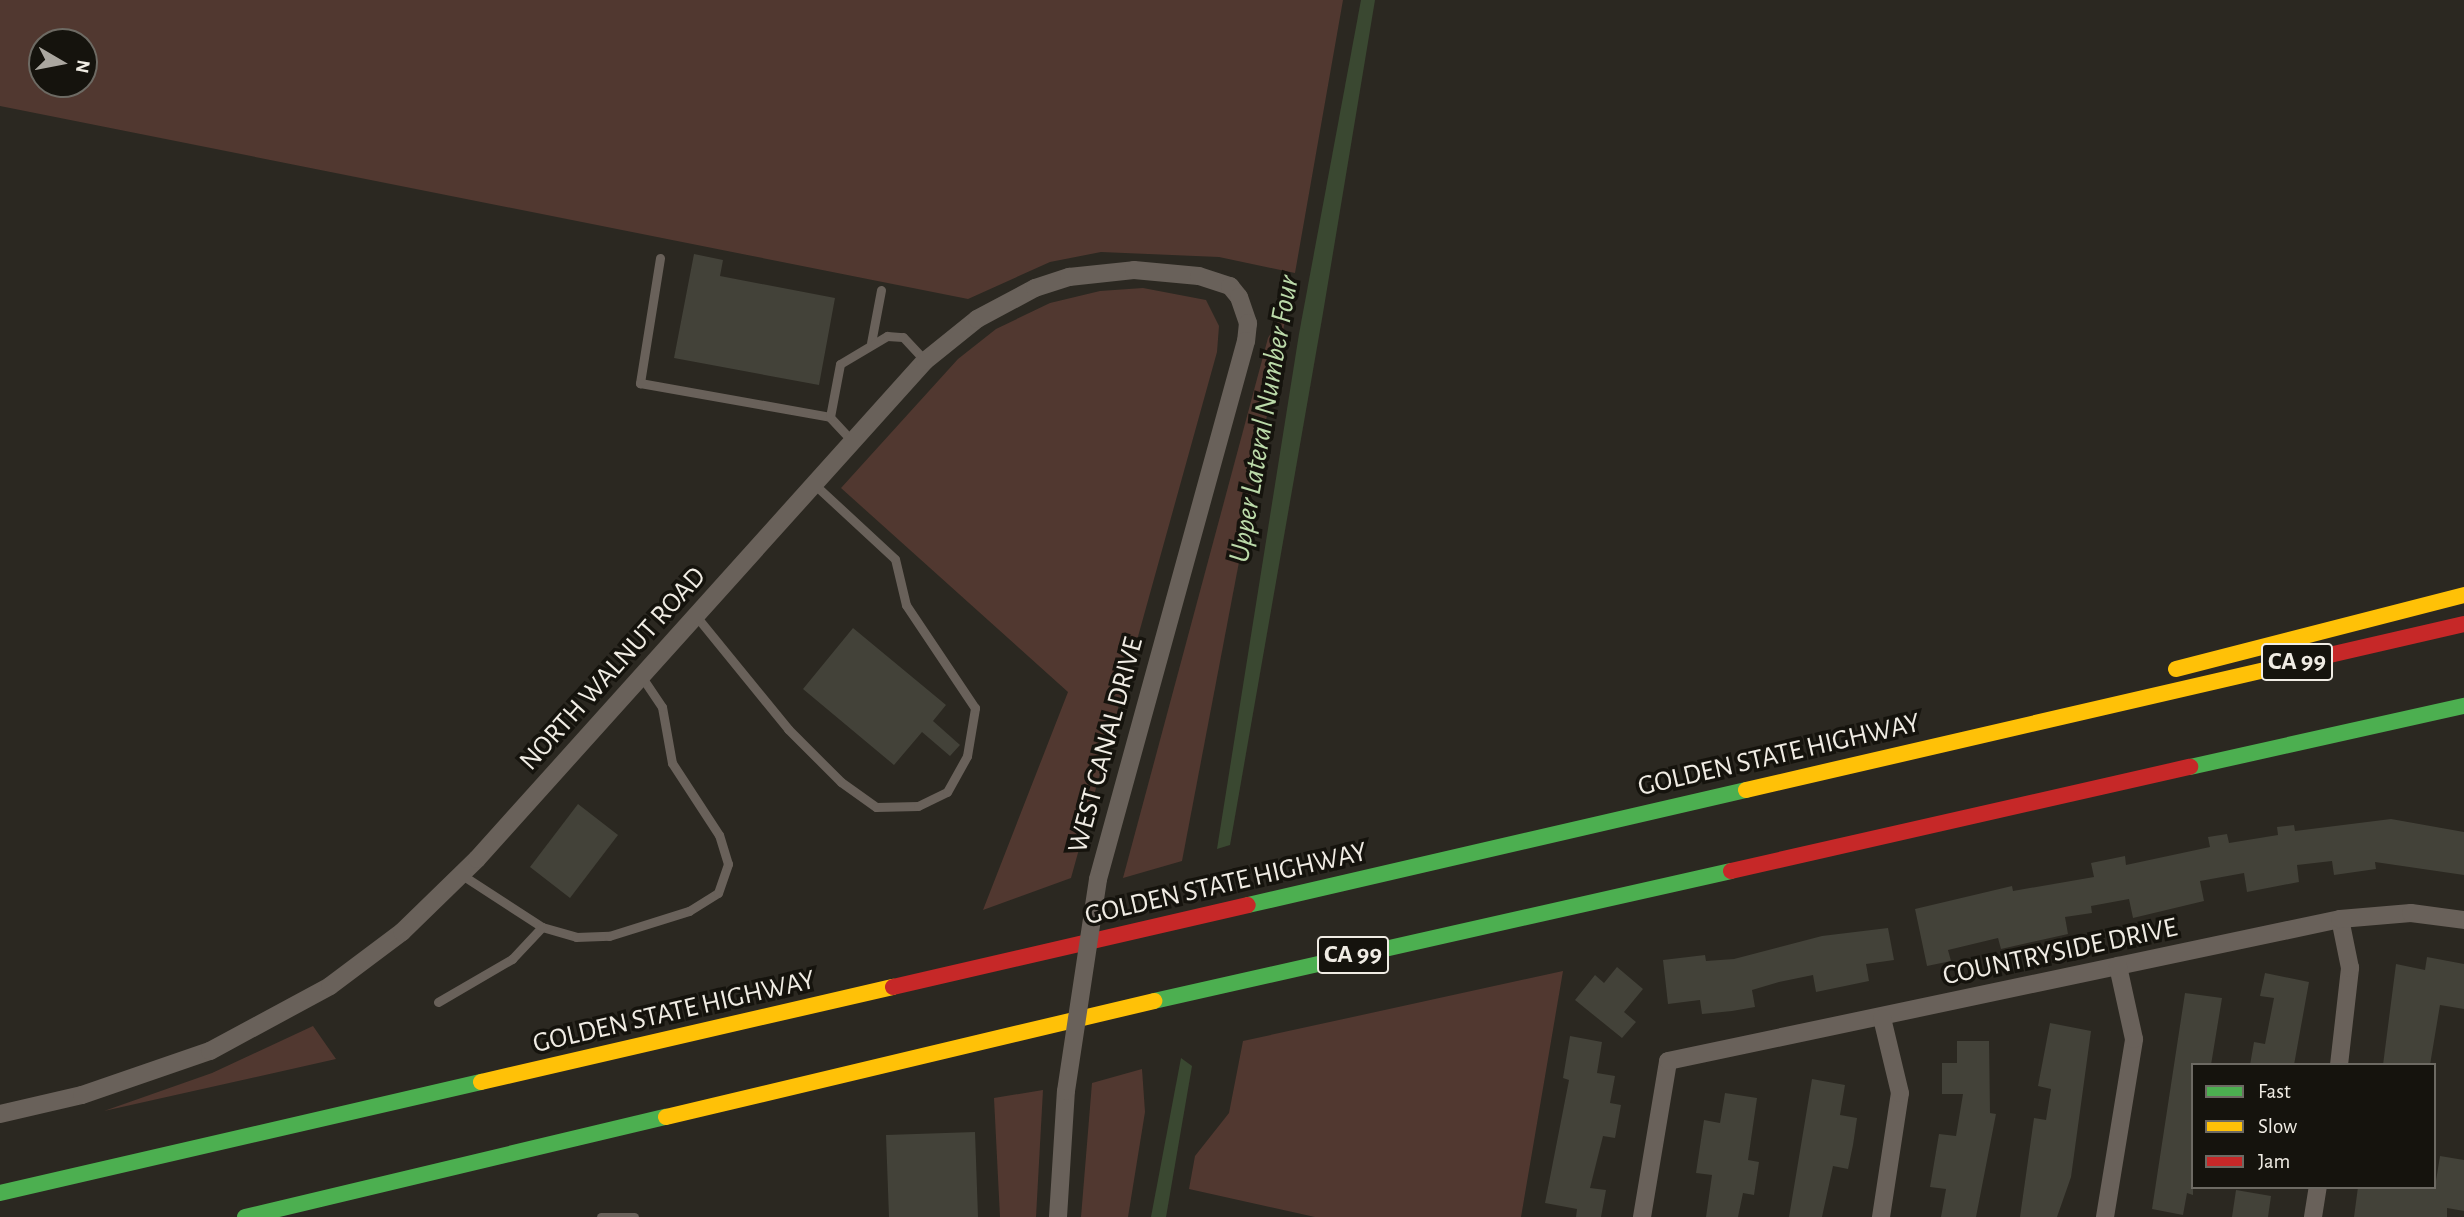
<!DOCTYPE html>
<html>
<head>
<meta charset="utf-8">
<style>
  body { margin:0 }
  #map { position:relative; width:2464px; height:1217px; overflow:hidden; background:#2b2821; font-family:"Alegreya Sans",sans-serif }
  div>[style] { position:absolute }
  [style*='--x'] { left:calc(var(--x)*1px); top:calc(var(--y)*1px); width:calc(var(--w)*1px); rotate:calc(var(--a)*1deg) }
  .green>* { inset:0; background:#513830 }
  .water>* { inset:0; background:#3a4831 }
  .building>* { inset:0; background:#434239 }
  .lane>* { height:9px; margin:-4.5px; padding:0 4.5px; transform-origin:4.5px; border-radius:4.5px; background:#69615a }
  .street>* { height:18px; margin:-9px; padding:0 9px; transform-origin:9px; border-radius:9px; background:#69615a }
  .fast>* { height:16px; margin:-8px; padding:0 8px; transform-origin:8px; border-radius:8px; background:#4caf50 }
  .slow>* { height:16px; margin:-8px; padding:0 8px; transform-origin:8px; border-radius:8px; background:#ffc107 }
  .jam>* { height:16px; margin:-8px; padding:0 8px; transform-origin:8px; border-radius:8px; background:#c62828 }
  .street-bridge>* { height:18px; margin:-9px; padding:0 9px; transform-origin:9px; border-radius:9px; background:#69615a }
  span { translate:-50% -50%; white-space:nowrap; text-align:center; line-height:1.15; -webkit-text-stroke:7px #15130d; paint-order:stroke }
  .shield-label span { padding:2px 5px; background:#15130d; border:2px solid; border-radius:5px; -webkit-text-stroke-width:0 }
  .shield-label { font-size:26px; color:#f0ece4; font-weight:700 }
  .street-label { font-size:28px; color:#f0ece4 }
  .water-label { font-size:30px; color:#bbdaa9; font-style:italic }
  .legend { position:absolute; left:2191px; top:1063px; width:245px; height:126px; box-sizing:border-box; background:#15130d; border:2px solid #6d6a63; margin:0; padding:9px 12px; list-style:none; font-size:21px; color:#f0ece4 }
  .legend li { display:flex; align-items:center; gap:14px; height:35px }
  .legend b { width:35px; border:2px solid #6d6a63 }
  .north { position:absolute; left:28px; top:28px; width:70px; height:70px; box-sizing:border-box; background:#15130d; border:2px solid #6d6a63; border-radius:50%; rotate:100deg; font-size:19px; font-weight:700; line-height:28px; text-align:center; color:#f0ece4 }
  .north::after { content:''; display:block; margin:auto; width:24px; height:32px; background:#aba7a0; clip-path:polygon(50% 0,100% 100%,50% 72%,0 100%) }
</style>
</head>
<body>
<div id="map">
  <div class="green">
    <div style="clip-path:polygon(evenodd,0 0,1343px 0,1295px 273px,1219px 257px,1101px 252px,1050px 262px,968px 299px,0 106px,0 0,42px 42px,84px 42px,84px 84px,42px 84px,42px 42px)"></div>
    <div style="clip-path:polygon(1143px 288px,1206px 300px,1219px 326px,1217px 352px,1071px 878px,983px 910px,1068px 692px,841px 488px,958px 359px,996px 329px,1050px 303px,1100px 291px)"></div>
    <div style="clip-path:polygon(1288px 305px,1182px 861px,1123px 878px,1268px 338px)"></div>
    <div style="clip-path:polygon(1563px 971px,1521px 1217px,1315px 1217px,1189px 1189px,1195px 1156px,1229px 1113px,1243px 1041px)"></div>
    <div style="clip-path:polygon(313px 1026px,336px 1059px,104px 1111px,212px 1073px)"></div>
    <div style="clip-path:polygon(1142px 1069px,1145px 1112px,1128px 1217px,1081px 1217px,1092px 1083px)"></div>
    <div style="clip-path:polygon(1043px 1090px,1036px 1217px,1000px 1217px,994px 1098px)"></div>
  </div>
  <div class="water">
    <div style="clip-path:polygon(1361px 0,1375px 0,1323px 313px,1230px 845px,1217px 849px,1299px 334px)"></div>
    <div style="clip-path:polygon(1181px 1058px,1192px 1066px,1166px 1217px,1151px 1217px)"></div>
  </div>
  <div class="building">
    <div style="clip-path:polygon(694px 254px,723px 260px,720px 276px,835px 298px,819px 385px,674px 358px)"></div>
    <div style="clip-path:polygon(853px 628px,946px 705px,933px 721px,960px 745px,950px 756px,922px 732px,894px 765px,803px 689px)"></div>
    <div style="clip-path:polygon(578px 804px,618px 835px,570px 898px,530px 867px)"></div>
    <div style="clip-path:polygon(2391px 819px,2464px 832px,2464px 875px,2375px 862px,2376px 869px,2334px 875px,2332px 861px,2297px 865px,2299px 882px,2247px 892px,2244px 873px,2200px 881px,2204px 901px,2133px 918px,2129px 899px,2091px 906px,2092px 913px,2065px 917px,2068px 934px,2001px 949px,1998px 938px,1948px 950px,1951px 961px,1927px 966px,1915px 909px,2012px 886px,2013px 891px,2094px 877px,2091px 863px,2125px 856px,2126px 865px,2210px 847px,2208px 837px,2227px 834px,2229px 843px,2278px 835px,2277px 827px,2294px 825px,2295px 831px)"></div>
    <div style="clip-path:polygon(1888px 928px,1894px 960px,1866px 964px,1869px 981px,1816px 992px,1813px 975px,1779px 982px,1752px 990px,1755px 1007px,1732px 1011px,1702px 1014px,1700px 1000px,1668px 1004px,1663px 960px,1705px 955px,1706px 961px,1734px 959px,1822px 936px)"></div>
    <div style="clip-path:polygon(2427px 957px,2464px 964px,2464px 1009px,2440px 1005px,2430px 1065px,2383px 1065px,2396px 964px,2425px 970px)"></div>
    <div style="clip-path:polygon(1617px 967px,1643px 989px,1624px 1012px,1636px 1022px,1622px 1038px,1575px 1000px,1595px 975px,1604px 983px)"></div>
    <div style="clip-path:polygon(2265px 973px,2309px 982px,2294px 1065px,2250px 1065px,2254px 1042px,2265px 1044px,2274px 998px,2260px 996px)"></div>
    <div style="clip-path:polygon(2185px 993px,2222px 998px,2211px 1065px,2193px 1065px,2193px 1195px,2187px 1193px,2183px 1215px,2152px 1209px)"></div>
    <div style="clip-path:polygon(2050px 1023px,2091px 1031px,2071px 1177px,2057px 1217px,2020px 1217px,2034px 1118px,2046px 1120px,2051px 1089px,2038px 1086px)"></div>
    <div style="clip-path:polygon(1570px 1036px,1602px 1042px,1597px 1073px,1615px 1076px,1610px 1103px,1621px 1105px,1615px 1138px,1603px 1136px,1590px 1188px,1606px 1190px,1601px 1217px,1576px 1217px,1577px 1209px,1545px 1203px,1569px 1080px,1563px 1078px)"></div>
    <div style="clip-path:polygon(1957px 1041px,1989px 1041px,1990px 1113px,1996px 1114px,1976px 1217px,1941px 1217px,1946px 1189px,1930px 1187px,1939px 1134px,1956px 1136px,1963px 1094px,1942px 1094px,1942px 1063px,1957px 1063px)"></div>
    <div style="clip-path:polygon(1812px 1079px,1845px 1085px,1840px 1115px,1857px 1118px,1853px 1145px,1848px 1169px,1833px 1166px,1822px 1217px,1789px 1217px)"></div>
    <div style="clip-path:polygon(1725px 1093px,1757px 1098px,1748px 1160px,1759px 1162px,1754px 1195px,1743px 1193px,1738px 1217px,1706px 1217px,1712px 1175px,1696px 1173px,1699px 1153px,1704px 1120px,1720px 1123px)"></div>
    <div style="clip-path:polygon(975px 1132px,978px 1217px,889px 1217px,886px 1135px)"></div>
    <div style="clip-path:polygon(2440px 1156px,2464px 1160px,2464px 1211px,2447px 1208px,2447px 1217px,2354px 1217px,2358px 1187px,2435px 1187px)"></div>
    <div style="clip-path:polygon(2236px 1190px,2271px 1196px,2268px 1217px,2232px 1217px)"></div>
  </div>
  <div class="lane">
    <div style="--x:660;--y:258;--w:127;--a:99.1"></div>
    <div style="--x:640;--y:383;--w:193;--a:10.1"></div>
    <div style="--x:871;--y:343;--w:54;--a:-79.3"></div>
    <div style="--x:853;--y:442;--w:34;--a:-133"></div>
    <div style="--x:830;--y:417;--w:54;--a:-79.3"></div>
    <div style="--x:840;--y:364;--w:55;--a:-30.8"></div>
    <div style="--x:887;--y:336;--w:16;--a:4"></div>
    <div style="--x:903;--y:337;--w:33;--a:47"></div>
    <div style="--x:696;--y:616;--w:146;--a:50.8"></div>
    <div style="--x:788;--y:729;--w:75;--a:45"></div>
    <div style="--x:841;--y:782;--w:43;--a:35.5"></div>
    <div style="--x:876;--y:807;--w:42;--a:-1.4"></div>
    <div style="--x:918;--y:806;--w:32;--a:-26"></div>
    <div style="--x:947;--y:792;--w:41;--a:-60.9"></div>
    <div style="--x:967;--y:756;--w:49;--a:-80.5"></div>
    <div style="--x:975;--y:708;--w:124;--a:-123.8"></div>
    <div style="--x:906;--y:605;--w:47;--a:-103.4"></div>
    <div style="--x:895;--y:559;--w:109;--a:-137.2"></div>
    <div style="--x:462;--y:875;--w:95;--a:33"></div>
    <div style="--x:542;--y:927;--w:35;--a:16"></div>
    <div style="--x:576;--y:937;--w:33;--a:-2"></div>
    <div style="--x:609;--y:936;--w:84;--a:-17.4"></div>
    <div style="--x:689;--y:911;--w:34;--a:-32"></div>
    <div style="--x:718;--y:893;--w:31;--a:-71"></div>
    <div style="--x:728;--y:864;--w:30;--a:-107"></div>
    <div style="--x:719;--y:835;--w:86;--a:-123.1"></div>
    <div style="--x:672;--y:763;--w:57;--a:-100.1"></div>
    <div style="--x:662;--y:707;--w:37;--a:-124"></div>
    <div style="--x:438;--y:1002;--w:86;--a:-30.2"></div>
    <div style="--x:512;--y:959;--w:44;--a:-46.8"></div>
    <div style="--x:601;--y:1217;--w:33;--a:0"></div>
  </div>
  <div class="street">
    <div style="--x:2339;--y:1065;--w:98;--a:-83.5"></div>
    <div style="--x:2350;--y:968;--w:50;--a:-101.5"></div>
    <div style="--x:0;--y:1114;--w:84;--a:-13"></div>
    <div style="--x:82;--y:1095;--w:135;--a:-19"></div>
    <div style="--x:210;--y:1051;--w:136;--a:-28.4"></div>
    <div style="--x:330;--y:986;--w:90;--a:-36.9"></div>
    <div style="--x:402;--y:932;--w:105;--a:-44.2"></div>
    <div style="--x:477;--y:859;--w:670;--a:-48.03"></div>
    <div style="--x:925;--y:361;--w:67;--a:-38.9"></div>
    <div style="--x:977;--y:319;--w:66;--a:-28.1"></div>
    <div style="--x:1035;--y:288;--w:36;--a:-18"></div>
    <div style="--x:1069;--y:277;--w:65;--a:-6.1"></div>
    <div style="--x:1134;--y:270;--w:65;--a:5.3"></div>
    <div style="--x:1199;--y:276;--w:33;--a:18"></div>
    <div style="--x:1230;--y:286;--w:14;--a:51"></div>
    <div style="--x:1239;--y:297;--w:28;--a:71"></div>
    <div style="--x:1248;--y:323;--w:18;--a:96"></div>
    <div style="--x:1246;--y:341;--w:558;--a:105.38"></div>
    <div style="--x:1058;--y:1217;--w:126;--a:-86.4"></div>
    <div style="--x:1642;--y:1217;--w:158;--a:-80.5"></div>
    <div style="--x:1668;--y:1061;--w:687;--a:-11.93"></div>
    <div style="--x:2340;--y:919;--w:71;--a:-4.8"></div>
    <div style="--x:2411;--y:913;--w:53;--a:7.5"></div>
    <div style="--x:1881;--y:1217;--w:125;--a:-81.3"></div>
    <div style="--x:1900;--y:1093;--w:77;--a:-103.5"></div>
    <div style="--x:2105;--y:1217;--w:180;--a:-80.7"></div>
    <div style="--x:2134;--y:1039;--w:75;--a:-102.4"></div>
    <div style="--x:2313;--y:1217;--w:30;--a:-81"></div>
  </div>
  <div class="fast">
    <div style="--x:2190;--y:767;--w:281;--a:-12.6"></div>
    <div style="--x:1248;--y:905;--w:511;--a:-13"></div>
    <div style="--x:1154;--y:1001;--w:591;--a:-12.7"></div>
    <div style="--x:0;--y:1193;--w:494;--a:-13"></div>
    <div style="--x:245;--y:1217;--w:433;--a:-13.4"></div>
  </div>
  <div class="slow">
    <div style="--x:2176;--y:669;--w:297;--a:-14.4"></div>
    <div style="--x:1746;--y:790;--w:537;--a:-13.03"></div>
    <div style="--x:481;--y:1082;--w:423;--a:-13"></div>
    <div style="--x:666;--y:1117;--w:502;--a:-13.37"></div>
  </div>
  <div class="jam">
    <div style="--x:2269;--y:669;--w:200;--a:-13"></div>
    <div style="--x:1731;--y:871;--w:471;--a:-12.8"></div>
    <div style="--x:893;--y:987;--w:364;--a:-13"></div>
  </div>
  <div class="street-bridge">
    <div style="--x:1066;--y:1091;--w:214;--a:-81.4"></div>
  </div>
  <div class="shield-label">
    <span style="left:2297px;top:662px">CA 99</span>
    <span style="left:1353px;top:955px">CA 99</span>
  </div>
  <div class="street-label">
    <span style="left:613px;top:669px;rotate:-48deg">NORTH WALNUT ROAD</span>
    <span style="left:1106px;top:745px;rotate:-75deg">WEST CANAL DRIVE</span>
    <span style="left:1779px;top:755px;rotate:-13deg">GOLDEN STATE HIGHWAY</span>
    <span style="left:1226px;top:884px;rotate:-13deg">GOLDEN STATE HIGHWAY</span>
    <span style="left:2060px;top:952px;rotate:-12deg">COUNTRYSIDE DRIVE</span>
    <span style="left:674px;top:1012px;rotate:-13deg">GOLDEN STATE HIGHWAY</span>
  </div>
  <div class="water-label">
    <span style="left:1264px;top:419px;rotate:-80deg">Upper Lateral Number Four</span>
  </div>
  <ul class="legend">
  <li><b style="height:9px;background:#4caf50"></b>Fast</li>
  <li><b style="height:9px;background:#ffc107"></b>Slow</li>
  <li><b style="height:9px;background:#c62828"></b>Jam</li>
  </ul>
  <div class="north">N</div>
</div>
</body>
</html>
